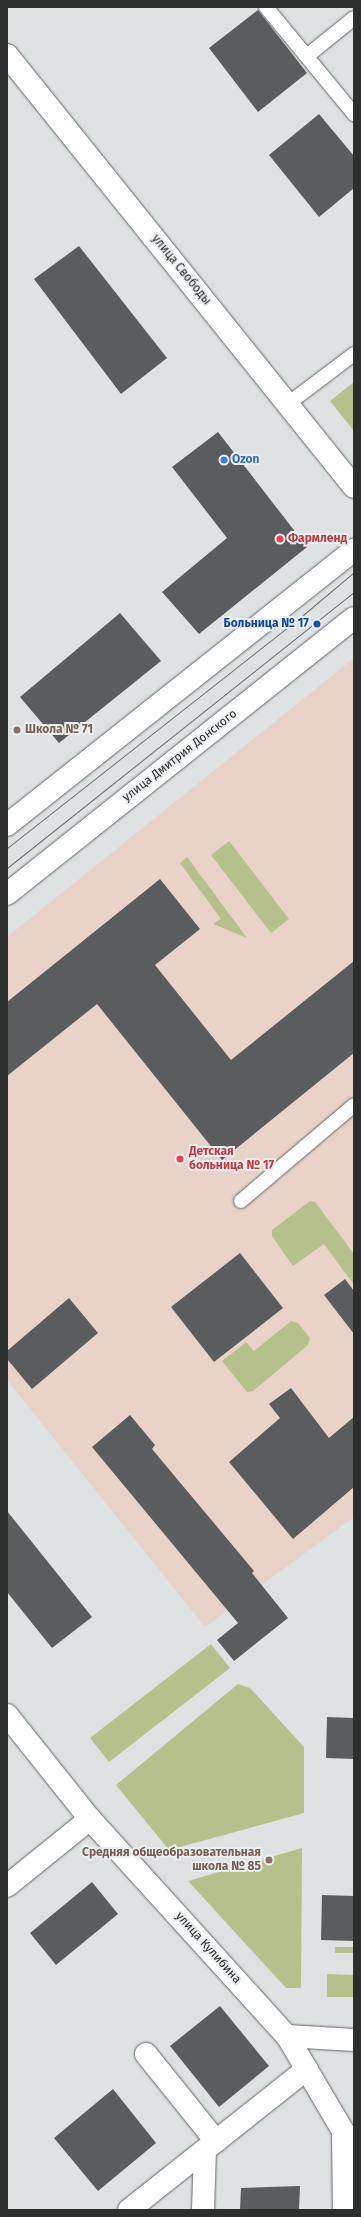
<!DOCTYPE html>
<html>
<head>
<meta charset="utf-8">
<style>
  body { margin:0 }
  #map { position:relative; width:361px; height:2217px; overflow:hidden; background:#dfe2e3; font-family:"Fira Sans",sans-serif }
  div>[style] { position:absolute }
  [style*='--x'] { left:calc(var(--x)*1px); top:calc(var(--y)*1px); width:calc(var(--w)*1px); rotate:calc(var(--a)*1deg) }
  .medical>* { inset:0; background:#e9d2c7 }
  .green>* { inset:0; background:#b6c08c }
  .building>* { inset:0; background:#5b5c5e }
  .roads { filter:drop-shadow(0 0 1px #646667) drop-shadow(0 0 1px #646667) }
  .lane>* { height:14px; margin:-7px; padding:0 7px; transform-origin:7px; border-radius:7px; background:#fff }
  .street>* { height:22px; margin:-11px; padding:0 11px; transform-origin:11px; border-radius:11px; background:#fff }
  .secondary>* { height:22px; margin:-11px; padding:0 11px; transform-origin:11px; border-radius:11px; background:#fff }
  .primary>* { height:22px; margin:-11px; padding:0 11px; transform-origin:11px; border-radius:11px; background:#fff }
  .tram>* { height:1px; margin:-0.5px; padding:0 0.5px; transform-origin:0.5px; border-radius:0.5px; background:#6e7070 }
  .dots>* { width:11px; height:11px; translate:-50% -50%; box-sizing:border-box; border:2px solid #eceff1; border-radius:50% }
  span { translate:-50% -50%; white-space:nowrap; text-align:center; line-height:1.15; -webkit-text-stroke:4px #eceff1; paint-order:stroke }
  .street-label { font-size:12px; color:#2c2d2d }
  .shop-label { font-size:12px; color:#366cbe; font-weight:700 }
  .left { translate:0 -50%; text-align:left }
  .health-label { font-size:12px; color:#be3a42; font-weight:700 }
  .transit-label { font-size:12px; color:#164399; font-weight:700 }
  .right { translate:-100% -50%; text-align:right }
  .education-label { font-size:12px; color:#785e54; font-weight:700 }
  .frame { position:absolute; inset:0; border:8px solid #2c2d2d; pointer-events:none }
</style>
</head>
<body>
<div id="map">
  <div class="medical">
    <div style="clip-path:polygon(354px 658px,354px 1517px,205px 1627px,7px 1380px,7px 937px)"></div>
  </div>
  <div class="green">
    <div style="clip-path:polygon(354px 382px,354px 431px,330px 401px)"></div>
    <div style="clip-path:polygon(229px 841px,289px 919px,271px 933px,211px 855px)"></div>
    <div style="clip-path:polygon(187px 857px,247px 938px,213px 924px,221px 919px,180px 863px)"></div>
    <div style="clip-path:polygon(310px 1201px,315px 1202px,354px 1254px,354px 1285px,324px 1244px,293px 1266px,272px 1236px,272px 1230px)"></div>
    <div style="clip-path:polygon(291px 1321px,298px 1323px,310px 1338px,308px 1345px,253px 1391px,247px 1392px,222px 1361px,246px 1342px,254px 1351px)"></div>
    <div style="clip-path:polygon(211px 1644px,230px 1668px,109px 1762px,90px 1738px)"></div>
    <div style="clip-path:polygon(238px 1684px,250px 1688px,304px 1747px,304px 1813px,169px 1850px,116px 1785px)"></div>
    <div style="clip-path:polygon(302px 1848px,301px 1988px,286px 1988px,188px 1881px)"></div>
    <div style="clip-path:polygon(335px 1947px,354px 1947px,354px 1953px,335px 1953px)"></div>
    <div style="clip-path:polygon(327px 1974px,354px 1975px,354px 1997px,327px 1997px)"></div>
  </div>
  <div class="building">
    <div style="clip-path:polygon(258px 10px,307px 73px,258px 112px,209px 48px)"></div>
    <div style="clip-path:polygon(319px 114px,354px 156px,354px 188px,319px 217px,269px 155px)"></div>
    <div style="clip-path:polygon(79px 246px,167px 358px,121px 394px,34px 279px)"></div>
    <div style="clip-path:polygon(218px 432px,307px 547px,199px 634px,162px 592px,227px 538px,172px 467px)"></div>
    <div style="clip-path:polygon(120px 613px,161px 661px,59px 743px,20px 697px)"></div>
    <div style="clip-path:polygon(160px 879px,200px 929px,155px 965px,231px 1060px,354px 961px,354px 1053px,222px 1160px,97px 1004px,7px 1076px,7px 1002px)"></div>
    <div style="clip-path:polygon(240px 1253px,283px 1308px,214px 1362px,171px 1307px)"></div>
    <div style="clip-path:polygon(345px 1279px,354px 1291px,354px 1334px,324px 1295px)"></div>
    <div style="clip-path:polygon(69px 1298px,98px 1333px,32px 1389px,7px 1359px,7px 1351px)"></div>
    <div style="clip-path:polygon(291px 1388px,329px 1438px,354px 1417px,354px 1487px,293px 1539px,229px 1462px,280px 1418px,269px 1404px)"></div>
    <div style="clip-path:polygon(130px 1415px,155px 1445px,152px 1449px,254px 1571px,252px 1573px,288px 1618px,234px 1661px,217px 1640px,238px 1623px,92px 1447px)"></div>
    <div style="clip-path:polygon(7px 1511px,92px 1617px,52px 1648px,7px 1592px)"></div>
    <div style="clip-path:polygon(327px 1717px,354px 1718px,354px 1759px,326px 1758px)"></div>
    <div style="clip-path:polygon(92px 1882px,118px 1914px,56px 1965px,30px 1933px)"></div>
    <div style="clip-path:polygon(322px 1895px,354px 1896px,354px 1941px,321px 1940px)"></div>
    <div style="clip-path:polygon(220px 2006px,269px 2066px,219px 2107px,170px 2046px)"></div>
    <div style="clip-path:polygon(113px 2089px,156px 2143px,98px 2191px,54px 2138px)"></div>
    <div style="clip-path:polygon(300px 2186px,299px 2210px,240px 2210px,241px 2188px)"></div>
  </div>
  <div class="roads">
    <div class="lane">
      <div style="--x:266;--y:7;--w:139;--a:50.6"></div>
      <div style="--x:307;--y:56;--w:60;--a:-39"></div>
      <div style="--x:289;--y:403;--w:81;--a:-37"></div>
      <div style="--x:241;--y:1201;--w:148;--a:-40.3"></div>
    </div>
    <div class="street">
      <div style="--x:7;--y:1715;--w:133;--a:51.4"></div>
      <div style="--x:90;--y:1819;--w:293;--a:47.8"></div>
      <div style="--x:287;--y:2036;--w:110;--a:59.5"></div>
      <div style="--x:343;--y:2131;--w:79;--a:89.3"></div>
      <div style="--x:7;--y:1886;--w:107;--a:-38.9"></div>
      <div style="--x:287;--y:2036;--w:67;--a:3.4"></div>
      <div style="--x:146;--y:2054;--w:112;--a:51.2"></div>
      <div style="--x:129;--y:2210;--w:227;--a:-38.4"></div>
      <div style="--x:203;--y:2210;--w:60;--a:-88.1"></div>
    </div>
    <div class="secondary">
      <div style="--x:7;--y:825;--w:443;--a:-38.4"></div>
      <div style="--x:7;--y:894;--w:443;--a:-38.5"></div>
    </div>
    <div class="primary">
      <div style="--x:7;--y:55;--w:554;--a:51.23"></div>
    </div>
  </div>
  <div class="tram">
    <div style="--x:7;--y:848;--w:377;--a:-38.2"></div>
    <div style="--x:303;--y:615;--w:67;--a:-40.1"></div>
    <div style="--x:7;--y:868;--w:443;--a:-38.5"></div>
  </div>
  <div class="dots">
    <div style="left:224px;top:460px;background:#3f7fe0"></div>
    <div style="left:280px;top:539px;background:#e0444e"></div>
    <div style="left:317px;top:624px;background:#1a4fb4"></div>
    <div style="left:17px;top:730px;background:#8d6e63"></div>
    <div style="left:180px;top:1159px;background:#e0444e"></div>
    <div style="left:269px;top:1860px;background:#8d6e63"></div>
  </div>
  <div class="street-label">
    <span style="left:181px;top:270px;rotate:51deg">улица Свободы</span>
    <span style="left:180px;top:756px;rotate:-38deg">улица Дмитрия Донского</span>
    <span style="left:208px;top:1948px;rotate:48deg">улица Кулибина</span>
  </div>
  <div class="shop-label">
    <span class="left" style="left:232px;top:460px">Ozon</span>
  </div>
  <div class="health-label">
    <span class="left" style="left:288px;top:539px">Фармленд</span>
    <span class="left" style="left:189px;top:1159px">Детская<br>больница № 17</span>
  </div>
  <div class="transit-label">
    <span class="right" style="left:309px;top:624px">Больница № 17</span>
  </div>
  <div class="education-label">
    <span class="left" style="left:25px;top:730px">Школа № 71</span>
    <span class="right" style="left:261px;top:1860px">Средняя общеобразовательная<br>школа № 85</span>
  </div>
  <div class="frame"></div>
</div>
</body>
</html>
